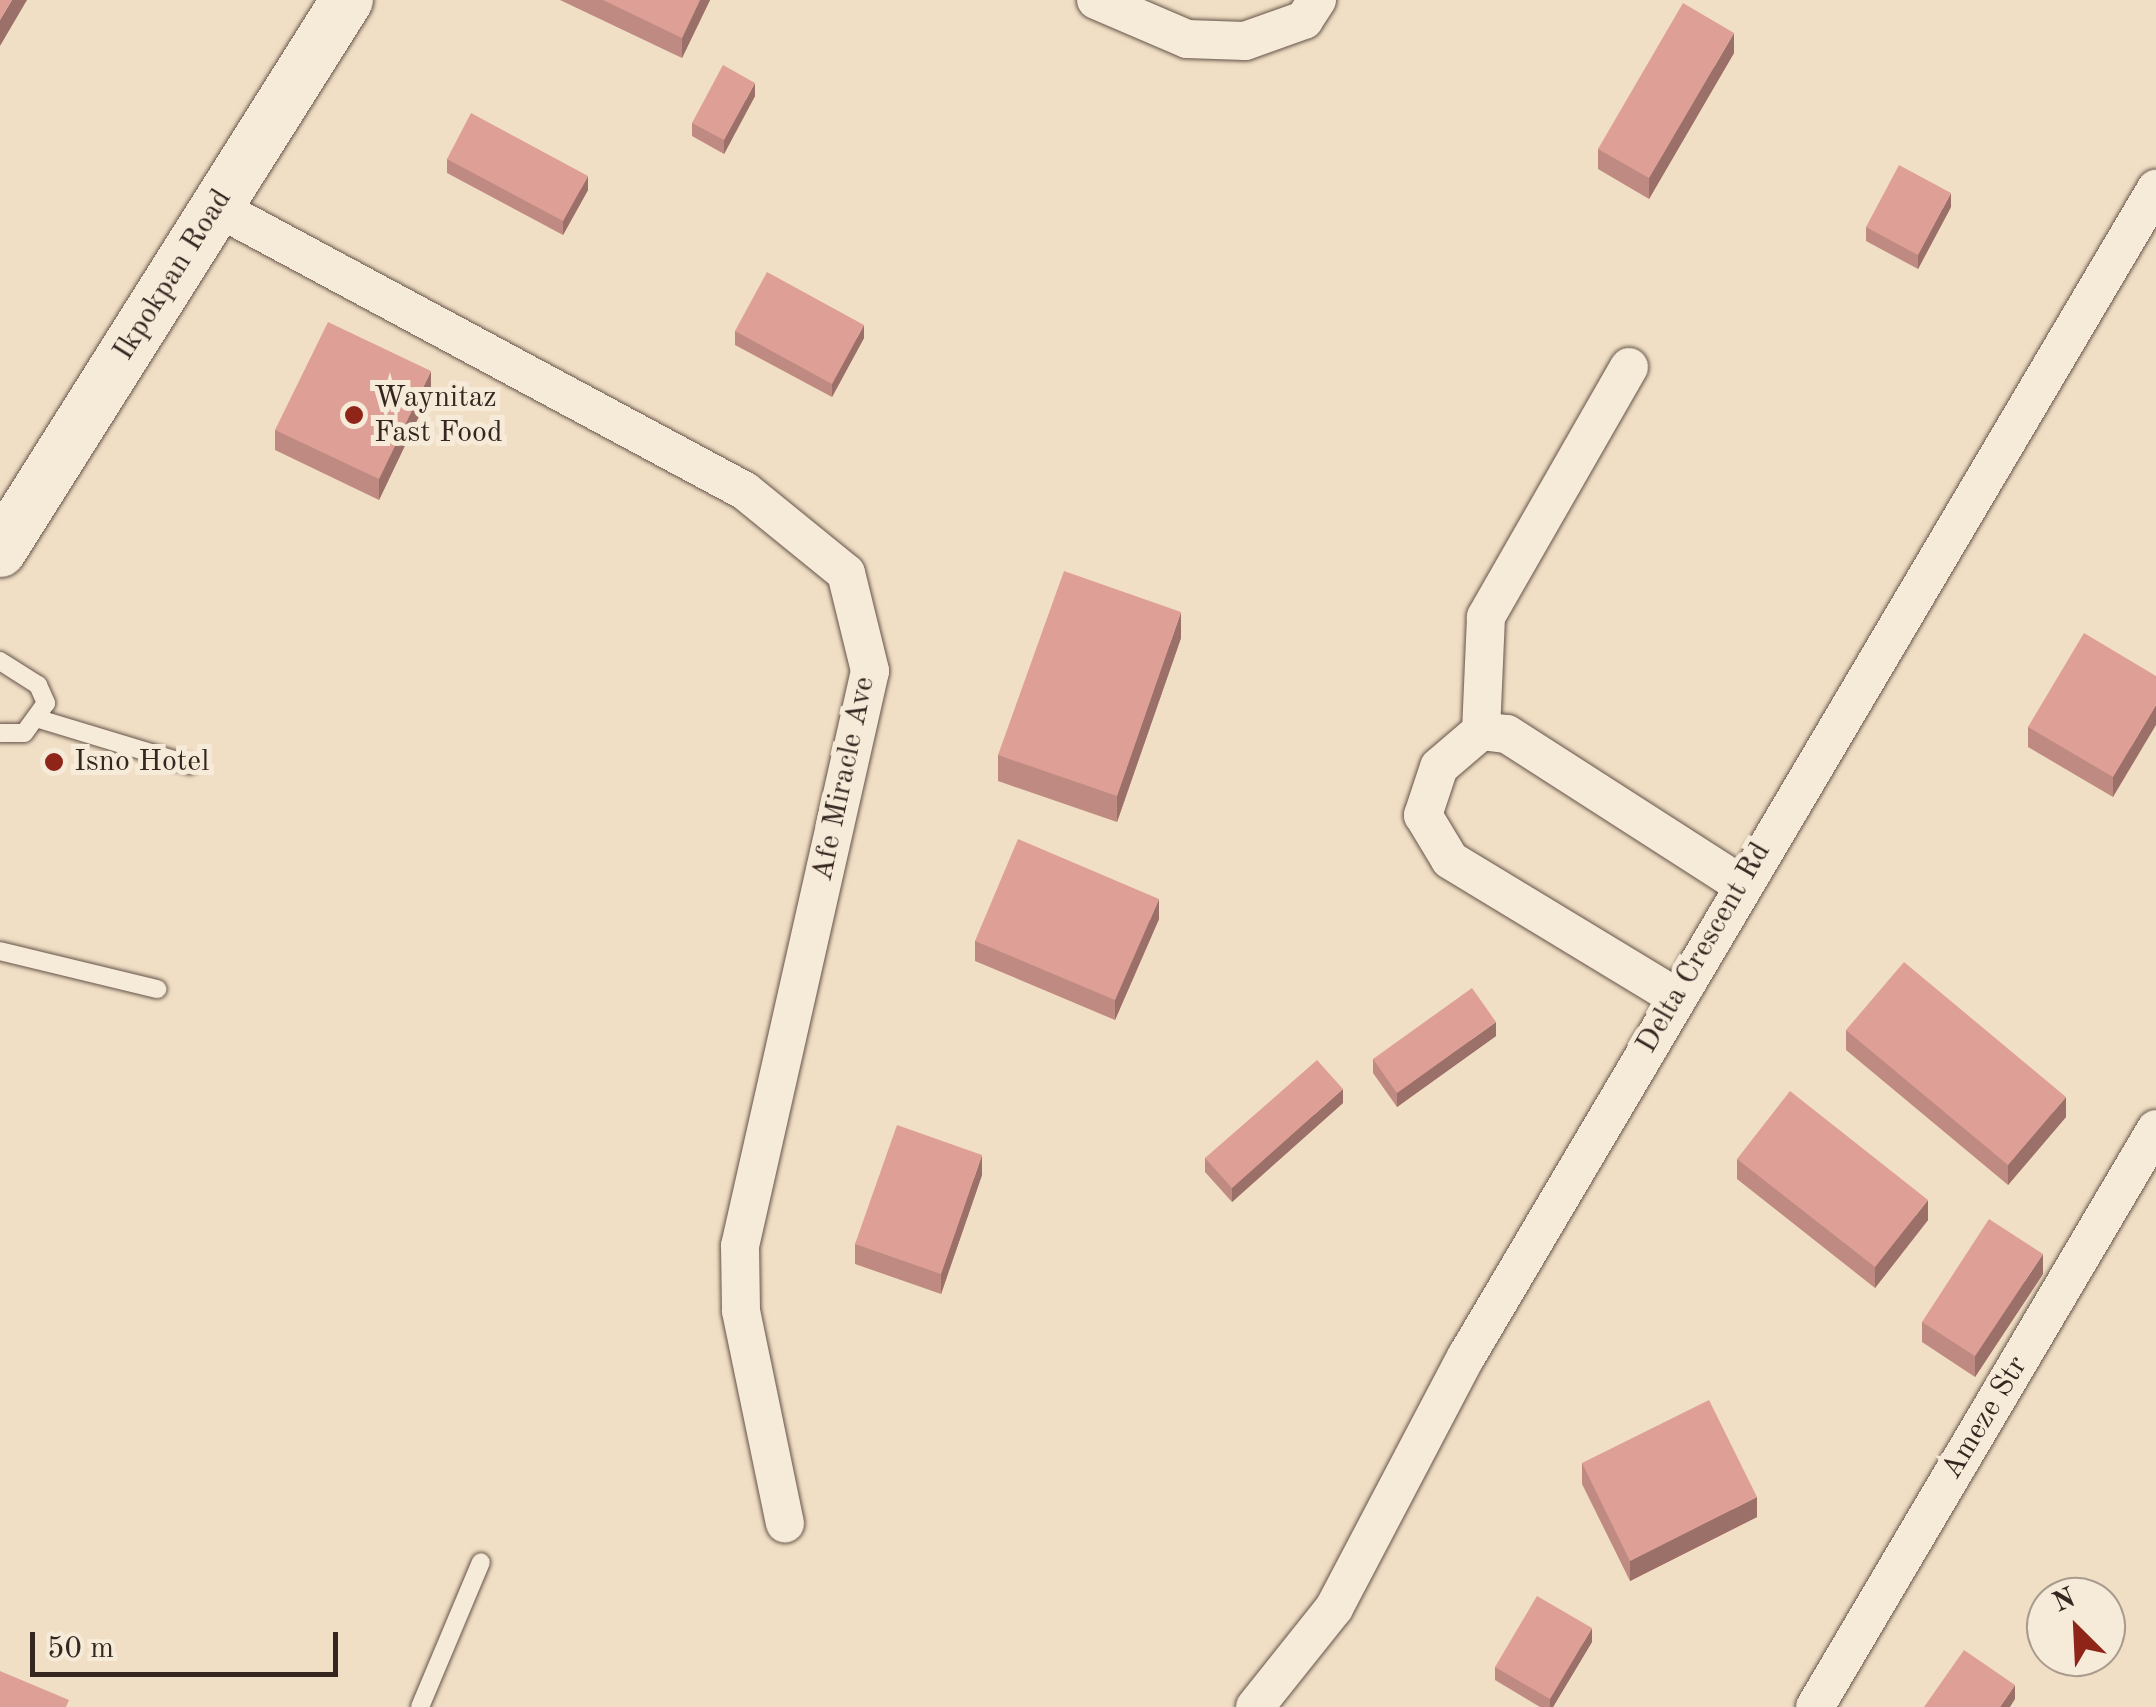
<!DOCTYPE html>
<html>
<head>
<meta charset="utf-8">
<style>
  body { margin:0 }
  #map { position:relative; width:2156px; height:1707px; overflow:hidden; background:#f1dfc5; font-family:"Old Standard TT",serif }
  div>[style] { position:absolute }
  [style*='--x'] { left:calc(var(--x)*1px); top:calc(var(--y)*1px); width:calc(var(--w)*1px); rotate:calc(var(--a)*1deg) }
  .roads { filter:drop-shadow(0 0 2px #655449) drop-shadow(0 0 2px #655449) }
  .lane>* { height:18px; margin:-9px; padding:0 9px; transform-origin:9px; border-radius:9px; background:#f6ead9 }
  .street>* { height:38px; margin:-19px; padding:0 19px; transform-origin:19px; border-radius:19px; background:#f6ead9 }
  .secondary>* { height:52px; margin:-26px; padding:0 26px; transform-origin:26px; border-radius:26px; background:#f6ead9 }
  .wall>* { inset:0; background:#bf8a81 }
  .shaded-wall>* { inset:0; background:#9b7069 }
  .building>* { inset:0; background:#dea096 }
  .dots>* { width:28px; height:28px; translate:-50% -50%; box-sizing:border-box; border:5px solid #f6ead9; border-radius:50% }
  span { translate:-50% -50%; white-space:nowrap; text-align:center; line-height:1.15; -webkit-text-stroke:10px #f6ead9; paint-order:stroke }
  .street-label { font-size:30px; color:#362620 }
  .poi-label { font-size:30px; color:#362620 }
  .left { translate:0 -50%; text-align:left }
  .north { position:absolute; left:2026px; top:1577px; width:100px; height:100px; box-sizing:border-box; background:#f6ead9; border:2px solid #a99c8f; border-radius:50%; rotate:336deg; font-size:28px; font-weight:700; line-height:40px; text-align:center; color:#362620 }
  .north::after { content:''; display:block; margin:auto; width:35px; height:45px; background:#8f2418; clip-path:polygon(50% 0,100% 100%,50% 72%,0 100%) }
  .scale { position:absolute; left:30px; top:1632px; width:308px; height:45px; box-sizing:border-box; border:5px solid #362620; border-top:0; padding-left:12px; font-size:30px; line-height:35px; white-space:nowrap; color:#362620; -webkit-text-stroke:8px #f6ead9; paint-order:stroke }
</style>
</head>
<body>
<div id="map">
  <div class="roads">
    <div class="lane">
      <div style="--x:0;--y:661;--w:45;--a:32.3"></div>
      <div style="--x:38;--y:685;--w:20;--a:66"></div>
      <div style="--x:46;--y:703;--w:37;--a:126"></div>
      <div style="--x:24;--y:733;--w:24;--a:180"></div>
      <div style="--x:39;--y:719;--w:158;--a:16.9"></div>
      <div style="--x:0;--y:951;--w:162;--a:13.6"></div>
      <div style="--x:420;--y:1707;--w:157;--a:-67.2"></div>
    </div>
    <div class="street">
      <div style="--x:1096;--y:0;--w:99;--a:23.2"></div>
      <div style="--x:1187;--y:39;--w:58;--a:2"></div>
      <div style="--x:1245;--y:41;--w:63;--a:-19.6"></div>
      <div style="--x:1304;--y:20;--w:24;--a:-57"></div>
      <div style="--x:216;--y:207;--w:600;--a:28.23"></div>
      <div style="--x:745;--y:491;--w:130;--a:39.1"></div>
      <div style="--x:846;--y:573;--w:101;--a:76.2"></div>
      <div style="--x:870;--y:671;--w:590;--a:102.74"></div>
      <div style="--x:740;--y:1246;--w:65;--a:89.1"></div>
      <div style="--x:741;--y:1311;--w:217;--a:78.3"></div>
      <div style="--x:1629;--y:367;--w:288;--a:119.8"></div>
      <div style="--x:1486;--y:617;--w:114;--a:92.5"></div>
      <div style="--x:1481;--y:731;--w:55;--a:139.4"></div>
      <div style="--x:1439;--y:767;--w:51;--a:108.4"></div>
      <div style="--x:1423;--y:815;--w:52;--a:59"></div>
      <div style="--x:1450;--y:860;--w:263;--a:31.2"></div>
      <div style="--x:1481;--y:731;--w:26;--a:7"></div>
      <div style="--x:1507;--y:734;--w:278;--a:32.7"></div>
      <div style="--x:1255;--y:1707;--w:127;--a:-51.4"></div>
      <div style="--x:1334;--y:1608;--w:284;--a:-62.3"></div>
      <div style="--x:1466;--y:1357;--w:1357;--a:-59.43"></div>
      <div style="--x:1815;--y:1707;--w:671;--a:-59.46"></div>
    </div>
    <div class="secondary">
      <div style="--x:0;--y:551;--w:651;--a:-57.8"></div>
    </div>
  </div>
  <div class="wall">
    <div style="clip-path:polygon(560px 0,710px 0,682px 58px)"></div>
    <div style="clip-path:polygon(1734px 53px,1649px 199px,1598px 169px,1598px 149px)"></div>
    <div style="clip-path:polygon(755px 96px,724px 154px,692px 136px,692px 123px)"></div>
    <div style="clip-path:polygon(447px 159px,588px 190px,563px 235px,447px 173px)"></div>
    <div style="clip-path:polygon(1951px 207px,1918px 269px,1866px 241px,1866px 227px)"></div>
    <div style="clip-path:polygon(735px 331px,864px 338px,832px 397px,735px 345px)"></div>
    <div style="clip-path:polygon(431px 391px,379px 500px,275px 450px,275px 430px)"></div>
    <div style="clip-path:polygon(1181px 638px,1117px 822px,998px 781px,998px 755px)"></div>
    <div style="clip-path:polygon(2156px 676px,2113px 797px,2028px 747px,2028px 727px)"></div>
    <div style="clip-path:polygon(1159px 919px,1115px 1020px,975px 961px,975px 941px)"></div>
    <div style="clip-path:polygon(1846px 1030px,2066px 1117px,2008px 1185px,1846px 1050px)"></div>
    <div style="clip-path:polygon(1496px 1036px,1397px 1107px,1373px 1073px,1373px 1059px)"></div>
    <div style="clip-path:polygon(1343px 1103px,1232px 1202px,1205px 1172px,1205px 1158px)"></div>
    <div style="clip-path:polygon(1737px 1159px,1928px 1220px,1875px 1288px,1737px 1179px)"></div>
    <div style="clip-path:polygon(982px 1175px,941px 1294px,855px 1264px,855px 1244px)"></div>
    <div style="clip-path:polygon(2043px 1274px,1975px 1377px,1922px 1342px,1922px 1322px)"></div>
    <div style="clip-path:polygon(1582px 1463px,1757px 1517px,1630px 1581px,1582px 1484px)"></div>
    <div style="clip-path:polygon(1592px 1642px,1553px 1707px,1540px 1707px,1495px 1680px,1495px 1667px)"></div>
  </div>
  <div class="shaded-wall">
    <div style="clip-path:polygon(12px 0,27px 0,0 46px,0 20px)"></div>
    <div style="clip-path:polygon(700px 0,710px 0,682px 58px,682px 38px)"></div>
    <div style="clip-path:polygon(1734px 33px,1734px 53px,1649px 199px,1649px 178px)"></div>
    <div style="clip-path:polygon(755px 83px,755px 96px,724px 154px,724px 140px)"></div>
    <div style="clip-path:polygon(588px 176px,588px 190px,563px 235px,563px 221px)"></div>
    <div style="clip-path:polygon(1951px 193px,1951px 207px,1918px 269px,1918px 255px)"></div>
    <div style="clip-path:polygon(864px 325px,864px 338px,832px 397px,832px 384px)"></div>
    <div style="clip-path:polygon(431px 371px,431px 391px,379px 500px,379px 479px)"></div>
    <div style="clip-path:polygon(1181px 612px,1181px 638px,1117px 822px,1117px 796px)"></div>
    <div style="clip-path:polygon(2156px 705px,2156px 725px,2113px 797px,2113px 777px)"></div>
    <div style="clip-path:polygon(1159px 899px,1159px 919px,1115px 1020px,1115px 1000px)"></div>
    <div style="clip-path:polygon(1496px 1022px,1496px 1036px,1397px 1107px,1397px 1093px)"></div>
    <div style="clip-path:polygon(1343px 1089px,1343px 1103px,1232px 1202px,1232px 1188px)"></div>
    <div style="clip-path:polygon(2066px 1097px,2066px 1117px,2008px 1185px,2008px 1165px)"></div>
    <div style="clip-path:polygon(982px 1155px,982px 1175px,941px 1294px,941px 1274px)"></div>
    <div style="clip-path:polygon(1928px 1200px,1928px 1220px,1875px 1288px,1875px 1267px)"></div>
    <div style="clip-path:polygon(2043px 1254px,2043px 1274px,1975px 1377px,1975px 1356px)"></div>
    <div style="clip-path:polygon(1757px 1497px,1757px 1517px,1630px 1581px,1630px 1561px)"></div>
    <div style="clip-path:polygon(1592px 1628px,1592px 1642px,1553px 1707px,1550px 1707px,1550px 1699px)"></div>
    <div style="clip-path:polygon(2015px 1685px,2015px 1699px,2010px 1707px,2000px 1707px)"></div>
  </div>
  <div class="building">
    <div style="clip-path:polygon(0 0,12px 0,0 20px)"></div>
    <div style="clip-path:polygon(603px 0,700px 0,682px 38px)"></div>
    <div style="clip-path:polygon(1683px 3px,1734px 33px,1649px 178px,1598px 149px)"></div>
    <div style="clip-path:polygon(723px 65px,755px 83px,724px 140px,692px 123px)"></div>
    <div style="clip-path:polygon(471px 113px,588px 176px,563px 221px,447px 159px)"></div>
    <div style="clip-path:polygon(1899px 165px,1951px 193px,1918px 255px,1866px 227px)"></div>
    <div style="clip-path:polygon(767px 272px,864px 325px,832px 384px,735px 331px)"></div>
    <div style="clip-path:polygon(328px 322px,431px 371px,379px 479px,275px 430px)"></div>
    <div style="clip-path:polygon(1064px 571px,1181px 612px,1117px 796px,998px 755px)"></div>
    <div style="clip-path:polygon(2084px 633px,2156px 676px,2156px 705px,2113px 777px,2028px 727px)"></div>
    <div style="clip-path:polygon(1018px 839px,1159px 899px,1115px 1000px,975px 941px)"></div>
    <div style="clip-path:polygon(1904px 962px,2066px 1097px,2008px 1165px,1846px 1030px)"></div>
    <div style="clip-path:polygon(1472px 988px,1496px 1022px,1397px 1093px,1373px 1059px)"></div>
    <div style="clip-path:polygon(1317px 1060px,1343px 1089px,1232px 1188px,1205px 1158px)"></div>
    <div style="clip-path:polygon(1790px 1091px,1928px 1200px,1875px 1267px,1737px 1159px)"></div>
    <div style="clip-path:polygon(897px 1125px,982px 1155px,941px 1274px,855px 1244px)"></div>
    <div style="clip-path:polygon(1989px 1219px,2043px 1254px,1975px 1356px,1922px 1322px)"></div>
    <div style="clip-path:polygon(1709px 1400px,1757px 1497px,1630px 1561px,1582px 1463px)"></div>
    <div style="clip-path:polygon(1537px 1596px,1592px 1628px,1550px 1699px,1495px 1667px)"></div>
    <div style="clip-path:polygon(1964px 1650px,2015px 1685px,2000px 1707px,1924px 1707px)"></div>
    <div style="clip-path:polygon(0 1671px,69px 1700px,66px 1707px,0 1707px)"></div>
  </div>
  <div class="dots">
    <div style="left:354px;top:415px;background:#8f2418"></div>
    <div style="left:54px;top:762px;background:#8f2418"></div>
  </div>
  <div class="street-label">
    <span style="left:173px;top:275px;rotate:-58deg">Ikpokpan Road</span>
    <span style="left:844px;top:779px;rotate:-78deg">Afe Miracle Ave</span>
    <span style="left:1704px;top:948px;rotate:-60deg">Delta Crescent Rd</span>
    <span style="left:1985px;top:1418px;rotate:-59deg">Ameze Str</span>
  </div>
  <div class="poi-label">
    <span class="left" style="left:374px;top:415px">Waynitaz<br>Fast Food</span>
    <span class="left" style="left:74px;top:762px">Isno Hotel</span>
  </div>
  <div class="north">N</div>
  <div class="scale">50 m</div>
</div>
</body>
</html>
